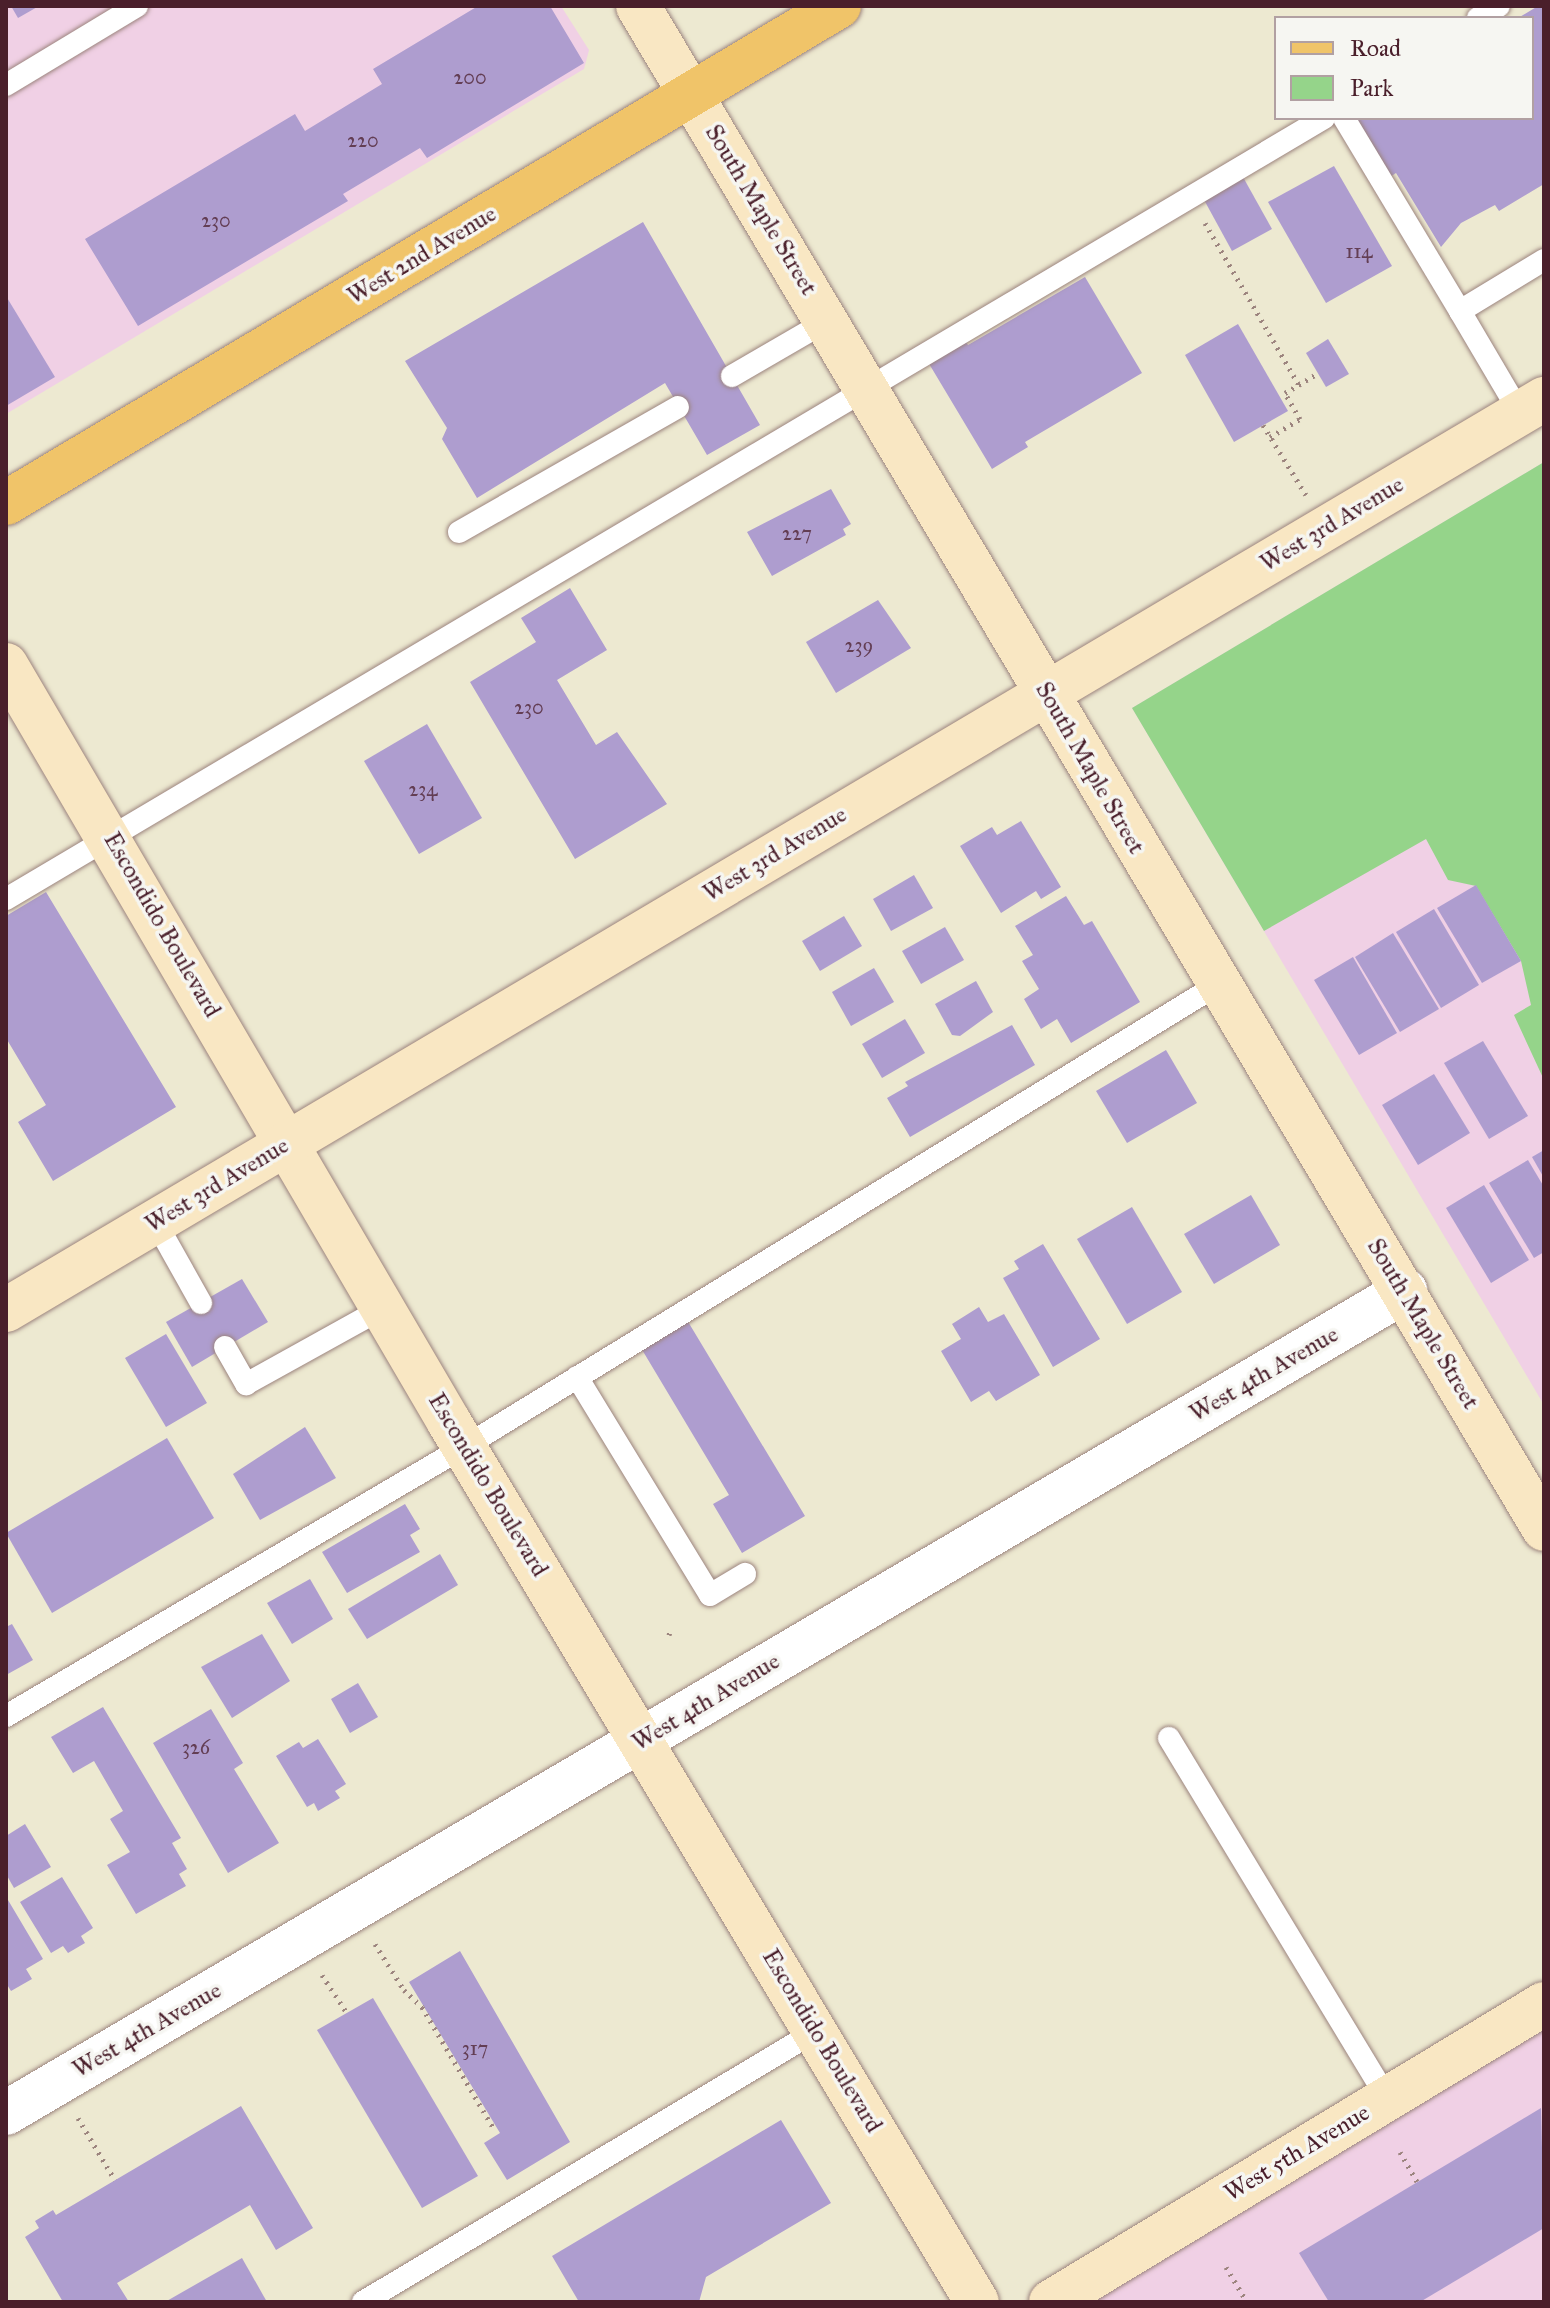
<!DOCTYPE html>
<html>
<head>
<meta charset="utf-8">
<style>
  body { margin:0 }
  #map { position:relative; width:1550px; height:2308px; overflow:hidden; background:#ede9d1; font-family:"IM FELL Great Primer",serif }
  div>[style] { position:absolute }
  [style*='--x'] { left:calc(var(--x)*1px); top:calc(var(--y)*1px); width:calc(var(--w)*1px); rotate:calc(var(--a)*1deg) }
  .built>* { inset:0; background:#f0d0e5 }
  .green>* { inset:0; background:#95d48a }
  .building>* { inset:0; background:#ae9dcf }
  .path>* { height:5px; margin-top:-2.5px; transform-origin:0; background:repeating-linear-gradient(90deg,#9c847e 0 2px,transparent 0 8px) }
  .roads { filter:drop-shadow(0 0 2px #9c847e) drop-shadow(0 0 2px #9c847e) }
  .lane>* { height:22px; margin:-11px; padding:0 11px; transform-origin:11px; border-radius:11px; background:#fff }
  .street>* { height:44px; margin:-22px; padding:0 22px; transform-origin:22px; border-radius:22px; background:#fff }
  .secondary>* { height:44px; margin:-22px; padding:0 22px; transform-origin:22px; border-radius:22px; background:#f9e7c3 }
  .primary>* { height:44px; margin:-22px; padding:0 22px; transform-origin:22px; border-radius:22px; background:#f0c469 }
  span { translate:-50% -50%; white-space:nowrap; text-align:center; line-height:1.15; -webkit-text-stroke:7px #f6f6f2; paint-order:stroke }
  .number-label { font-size:20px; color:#633e54 }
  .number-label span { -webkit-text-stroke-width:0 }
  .street-label { font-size:24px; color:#4a1f2b }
  .frame { position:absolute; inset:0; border:8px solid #4a1f2b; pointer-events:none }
  .legend { position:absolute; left:1274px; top:16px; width:260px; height:104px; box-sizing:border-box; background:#f6f6f2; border:2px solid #b1a0a2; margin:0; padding:10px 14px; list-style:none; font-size:24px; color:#4a1f2b }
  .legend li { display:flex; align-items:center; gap:16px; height:40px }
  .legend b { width:40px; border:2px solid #b1a0a2 }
</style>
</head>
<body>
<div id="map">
  <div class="built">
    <div style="clip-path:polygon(6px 6px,561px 6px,589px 50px,584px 69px,6px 414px)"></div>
    <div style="clip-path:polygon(1544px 462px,1544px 1405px,1132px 708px)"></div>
    <div style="clip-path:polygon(1544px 2004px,1544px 2302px,1051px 2302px)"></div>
  </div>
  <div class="green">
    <div style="clip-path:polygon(1544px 462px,1544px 1080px,1514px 1015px,1531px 1005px,1521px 961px,1476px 886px,1448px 880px,1426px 839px,1264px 931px,1132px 708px)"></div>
  </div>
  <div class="building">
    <div style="clip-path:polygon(11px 6px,39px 6px,18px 18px)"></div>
    <div style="clip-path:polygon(478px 6px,550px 6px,584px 63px,427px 158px,420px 148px,343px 194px,348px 201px,138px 326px,85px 239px,295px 114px,305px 131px,382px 84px,373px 69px)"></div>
    <div style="clip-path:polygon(1538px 6px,1544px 6px,1544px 184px,1499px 211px,1495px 205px,1461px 223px,1441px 247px,1396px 173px,1390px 177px,1357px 120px,1532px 118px,1532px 18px,1518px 18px)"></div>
    <div style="clip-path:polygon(1334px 166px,1392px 266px,1326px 303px,1268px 202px)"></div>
    <div style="clip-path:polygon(1243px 177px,1272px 229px,1232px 251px,1203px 198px)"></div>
    <div style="clip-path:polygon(643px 222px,760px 425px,707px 455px,665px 383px,477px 498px,442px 439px,447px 428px,405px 361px)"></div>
    <div style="clip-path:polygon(1085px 277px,1142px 373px,1025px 442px,1028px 447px,992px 469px,928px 362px,965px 341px,968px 345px)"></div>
    <div style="clip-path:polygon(6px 296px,55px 377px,6px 406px)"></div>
    <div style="clip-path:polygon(1238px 324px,1288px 411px,1234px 442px,1185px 355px)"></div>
    <div style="clip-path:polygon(1328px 339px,1349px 374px,1326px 387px,1306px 353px)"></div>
    <div style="clip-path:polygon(831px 489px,851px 524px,843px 529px,846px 535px,772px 576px,747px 532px)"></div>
    <div style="clip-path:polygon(570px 588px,607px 650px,557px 680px,596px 745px,617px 732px,667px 804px,575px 859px,470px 682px,536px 642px,521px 618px)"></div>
    <div style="clip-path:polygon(878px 600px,911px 648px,836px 693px,806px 642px)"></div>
    <div style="clip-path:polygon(427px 724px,482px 818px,419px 854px,364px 761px)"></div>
    <div style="clip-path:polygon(1021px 821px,1061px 887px,1041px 899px,1036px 891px,1001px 913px,960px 846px,992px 827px,997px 835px)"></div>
    <div style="clip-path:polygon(914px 875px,933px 908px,891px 931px,873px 899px)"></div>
    <div style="clip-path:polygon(1476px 885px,1521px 961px,1482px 983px,1437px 908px)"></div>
    <div style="clip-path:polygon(46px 892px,176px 1107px,53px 1181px,18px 1122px,46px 1105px,6px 1038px,6px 916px)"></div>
    <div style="clip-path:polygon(1066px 896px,1084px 925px,1092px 921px,1140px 1002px,1071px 1043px,1057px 1019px,1041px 1029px,1024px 999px,1039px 989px,1022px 961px,1033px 955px,1015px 926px)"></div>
    <div style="clip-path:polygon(1434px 909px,1479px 985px,1441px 1008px,1396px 932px)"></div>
    <div style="clip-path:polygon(844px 916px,862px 946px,820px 971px,802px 941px)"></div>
    <div style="clip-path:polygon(945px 927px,964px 960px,921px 984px,902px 951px)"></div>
    <div style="clip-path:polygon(1393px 933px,1439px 1009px,1400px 1032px,1355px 957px)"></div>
    <div style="clip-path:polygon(1353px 957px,1397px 1033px,1359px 1055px,1314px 980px)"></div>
    <div style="clip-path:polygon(874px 968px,894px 1002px,851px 1026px,832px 992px)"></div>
    <div style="clip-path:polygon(976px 981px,993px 1012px,960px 1036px,952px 1035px,935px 1004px)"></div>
    <div style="clip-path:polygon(905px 1019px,925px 1053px,882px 1078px,862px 1044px)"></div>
    <div style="clip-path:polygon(1012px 1025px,1035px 1065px,910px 1137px,887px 1098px,908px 1086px,905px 1082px)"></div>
    <div style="clip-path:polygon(1483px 1041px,1528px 1116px,1489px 1139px,1444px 1063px)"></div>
    <div style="clip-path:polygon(1166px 1050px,1197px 1103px,1127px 1143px,1096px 1091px)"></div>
    <div style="clip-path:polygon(1434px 1074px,1470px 1133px,1418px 1165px,1382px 1105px)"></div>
    <div style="clip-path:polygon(1544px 1150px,1544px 1178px,1532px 1157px)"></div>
    <div style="clip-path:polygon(1528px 1160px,1544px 1187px,1544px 1252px,1534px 1258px,1489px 1183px)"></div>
    <div style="clip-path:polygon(1484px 1185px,1529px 1260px,1491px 1283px,1446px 1208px)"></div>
    <div style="clip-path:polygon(1251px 1195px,1280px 1245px,1214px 1284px,1184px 1234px)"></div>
    <div style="clip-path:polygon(1132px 1207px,1182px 1292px,1127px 1324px,1077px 1239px)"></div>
    <div style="clip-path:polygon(1043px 1244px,1100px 1339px,1053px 1367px,1003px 1278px,1019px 1269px,1014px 1261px)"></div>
    <div style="clip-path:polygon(242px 1279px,268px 1322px,192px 1367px,166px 1322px)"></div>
    <div style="clip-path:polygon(979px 1307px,988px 1322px,1004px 1314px,1040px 1375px,996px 1401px,989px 1391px,971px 1402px,941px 1351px,961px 1339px,952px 1324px)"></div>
    <div style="clip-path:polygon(687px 1320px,805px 1516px,742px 1553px,713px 1504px,729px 1495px,641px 1348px)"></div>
    <div style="clip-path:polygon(166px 1334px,207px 1403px,166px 1427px,125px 1358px)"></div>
    <div style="clip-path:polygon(305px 1427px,336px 1478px,260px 1520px,233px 1474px)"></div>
    <div style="clip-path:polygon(167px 1438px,214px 1518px,52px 1613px,6px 1533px)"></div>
    <div style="clip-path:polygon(405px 1504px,420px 1529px,410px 1535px,420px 1552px,347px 1593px,322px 1552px)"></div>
    <div style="clip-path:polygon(440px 1554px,458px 1585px,367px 1639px,348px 1609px)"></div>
    <div style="clip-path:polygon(310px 1579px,333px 1619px,292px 1644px,267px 1603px)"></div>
    <div style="clip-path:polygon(12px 1624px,33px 1660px,6px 1675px,6px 1627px)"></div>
    <div style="clip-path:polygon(262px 1634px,290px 1681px,232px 1718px,201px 1667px)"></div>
    <div style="clip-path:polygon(358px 1683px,378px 1717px,350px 1733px,331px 1699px)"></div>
    <div style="clip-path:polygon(103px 1707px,181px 1838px,172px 1843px,187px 1869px,179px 1874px,186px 1886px,136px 1914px,107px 1865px,130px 1852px,110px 1819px,123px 1811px,94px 1761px,73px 1773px,51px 1737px)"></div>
    <div style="clip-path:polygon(211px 1709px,243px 1763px,234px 1769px,279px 1843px,228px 1873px,153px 1743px)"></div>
    <div style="clip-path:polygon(318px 1739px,346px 1784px,335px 1791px,340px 1798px,318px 1811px,314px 1803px,307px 1807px,276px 1756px,299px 1742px,303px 1748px)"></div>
    <div style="clip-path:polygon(25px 1824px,51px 1867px,14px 1888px,6px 1874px,6px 1836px)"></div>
    <div style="clip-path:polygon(62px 1877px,93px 1928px,81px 1936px,85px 1943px,68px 1953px,63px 1946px,51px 1953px,20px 1902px)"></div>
    <div style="clip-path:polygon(8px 1900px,43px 1959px,26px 1969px,32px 1979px,11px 1991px,6px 1983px)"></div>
    <div style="clip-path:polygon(460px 1951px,570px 2142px,507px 2180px,484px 2143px,500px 2133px,409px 1982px)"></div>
    <div style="clip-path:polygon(373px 1998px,478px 2176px,422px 2208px,317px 2030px)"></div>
    <div style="clip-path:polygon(241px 2106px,313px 2228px,276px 2250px,250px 2205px,117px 2283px,129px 2302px,63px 2302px,25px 2237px,39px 2228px,35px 2221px,53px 2210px,56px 2215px)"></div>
    <div style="clip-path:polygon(1541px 2108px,1544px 2228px,1420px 2302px,1329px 2302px,1299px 2253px)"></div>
    <div style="clip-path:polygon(781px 2120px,831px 2203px,706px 2277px,699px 2302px,579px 2302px,552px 2256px)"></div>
    <div style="clip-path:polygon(242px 2258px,267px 2302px,165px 2302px)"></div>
  </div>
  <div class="path">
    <div style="--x:1205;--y:223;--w:187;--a:59.9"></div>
    <div style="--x:1263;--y:425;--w:82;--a:58.4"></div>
    <div style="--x:1270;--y:437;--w:35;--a:-31"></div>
    <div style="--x:1300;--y:419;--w:30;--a:-120"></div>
    <div style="--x:1285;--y:393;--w:39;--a:-31"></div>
    <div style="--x:669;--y:1635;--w:7;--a:-74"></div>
    <div style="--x:375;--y:1944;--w:54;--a:57.8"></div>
    <div style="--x:404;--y:1990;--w:25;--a:43"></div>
    <div style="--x:422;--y:2007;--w:142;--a:59.5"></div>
    <div style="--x:322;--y:1975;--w:45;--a:56.7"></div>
    <div style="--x:78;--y:2118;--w:72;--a:59.2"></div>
    <div style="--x:1400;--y:2152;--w:34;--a:60"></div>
    <div style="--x:1226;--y:2267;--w:41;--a:59"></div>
  </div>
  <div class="roads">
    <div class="lane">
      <div style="--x:1478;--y:18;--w:24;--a:-30"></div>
      <div style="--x:6;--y:85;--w:153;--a:-31.1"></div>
      <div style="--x:1344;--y:118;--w:225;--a:59"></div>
      <div style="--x:732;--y:376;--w:110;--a:-30.1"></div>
      <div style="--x:1520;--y:413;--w:118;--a:-120.5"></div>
      <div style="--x:1460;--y:311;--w:98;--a:-31.3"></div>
      <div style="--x:459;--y:532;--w:252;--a:-29.7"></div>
      <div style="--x:6;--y:899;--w:1532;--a:-30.65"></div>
      <div style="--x:155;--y:1221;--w:94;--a:60.7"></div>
      <div style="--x:225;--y:1347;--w:43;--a:60.4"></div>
      <div style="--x:246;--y:1384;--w:157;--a:-29"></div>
      <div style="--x:577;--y:1377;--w:255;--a:58.6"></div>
      <div style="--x:710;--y:1595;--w:41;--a:-31"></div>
      <div style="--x:6;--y:1716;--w:531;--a:-30.43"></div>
      <div style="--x:464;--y:1447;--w:883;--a:-31.53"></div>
      <div style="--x:1169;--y:1738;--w:422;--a:58.8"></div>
      <div style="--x:363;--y:2302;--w:528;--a:-30.89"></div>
    </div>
    <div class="street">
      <div style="--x:6;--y:2113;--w:1623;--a:-30.44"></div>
    </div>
    <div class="secondary">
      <div style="--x:638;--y:6;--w:1772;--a:59.25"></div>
      <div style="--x:6;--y:665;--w:877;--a:59.66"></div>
      <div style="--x:449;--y:1422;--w:1026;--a:59.04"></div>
      <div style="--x:6;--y:1310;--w:1788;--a:-30.64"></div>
      <div style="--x:1051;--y:2302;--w:576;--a:-31.15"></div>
    </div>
    <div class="primary">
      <div style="--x:6;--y:503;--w:970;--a:-30.82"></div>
    </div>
  </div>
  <div class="number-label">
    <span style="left:470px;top:77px">200</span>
    <span style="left:363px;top:140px">220</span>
    <span style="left:216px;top:220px">230</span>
    <span style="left:1359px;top:251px">114</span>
    <span style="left:797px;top:533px">227</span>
    <span style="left:859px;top:645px">239</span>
    <span style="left:529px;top:707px">230</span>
    <span style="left:423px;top:789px">234</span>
    <span style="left:196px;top:1747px">326</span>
    <span style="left:475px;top:2048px">317</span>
  </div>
  <div class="street-label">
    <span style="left:761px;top:210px;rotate:59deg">South Maple Street</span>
    <span style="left:422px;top:255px;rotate:-31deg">West 2nd Avenue</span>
    <span style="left:1332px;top:524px;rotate:-31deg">West 3rd Avenue</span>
    <span style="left:1090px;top:768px;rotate:60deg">South Maple Street</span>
    <span style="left:775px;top:854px;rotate:-31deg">West 3rd Avenue</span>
    <span style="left:162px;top:925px;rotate:60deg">Escondido Boulevard</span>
    <span style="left:217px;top:1185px;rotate:-31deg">West 3rd Avenue</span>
    <span style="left:1423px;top:1324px;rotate:59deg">South Maple Street</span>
    <span style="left:1264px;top:1374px;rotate:-30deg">West 4th Avenue</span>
    <span style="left:488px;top:1485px;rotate:59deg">Escondido Boulevard</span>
    <span style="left:706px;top:1702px;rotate:-31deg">West 4th Avenue</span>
    <span style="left:147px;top:2030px;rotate:-30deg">West 4th Avenue</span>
    <span style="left:822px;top:2041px;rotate:59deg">Escondido Boulevard</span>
    <span style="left:1297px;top:2153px;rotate:-31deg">West 5th Avenue</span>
  </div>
  <div class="frame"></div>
  <ul class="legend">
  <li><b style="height:10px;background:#f0c469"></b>Road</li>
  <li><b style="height:22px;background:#95d48a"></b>Park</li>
  </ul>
</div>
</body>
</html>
